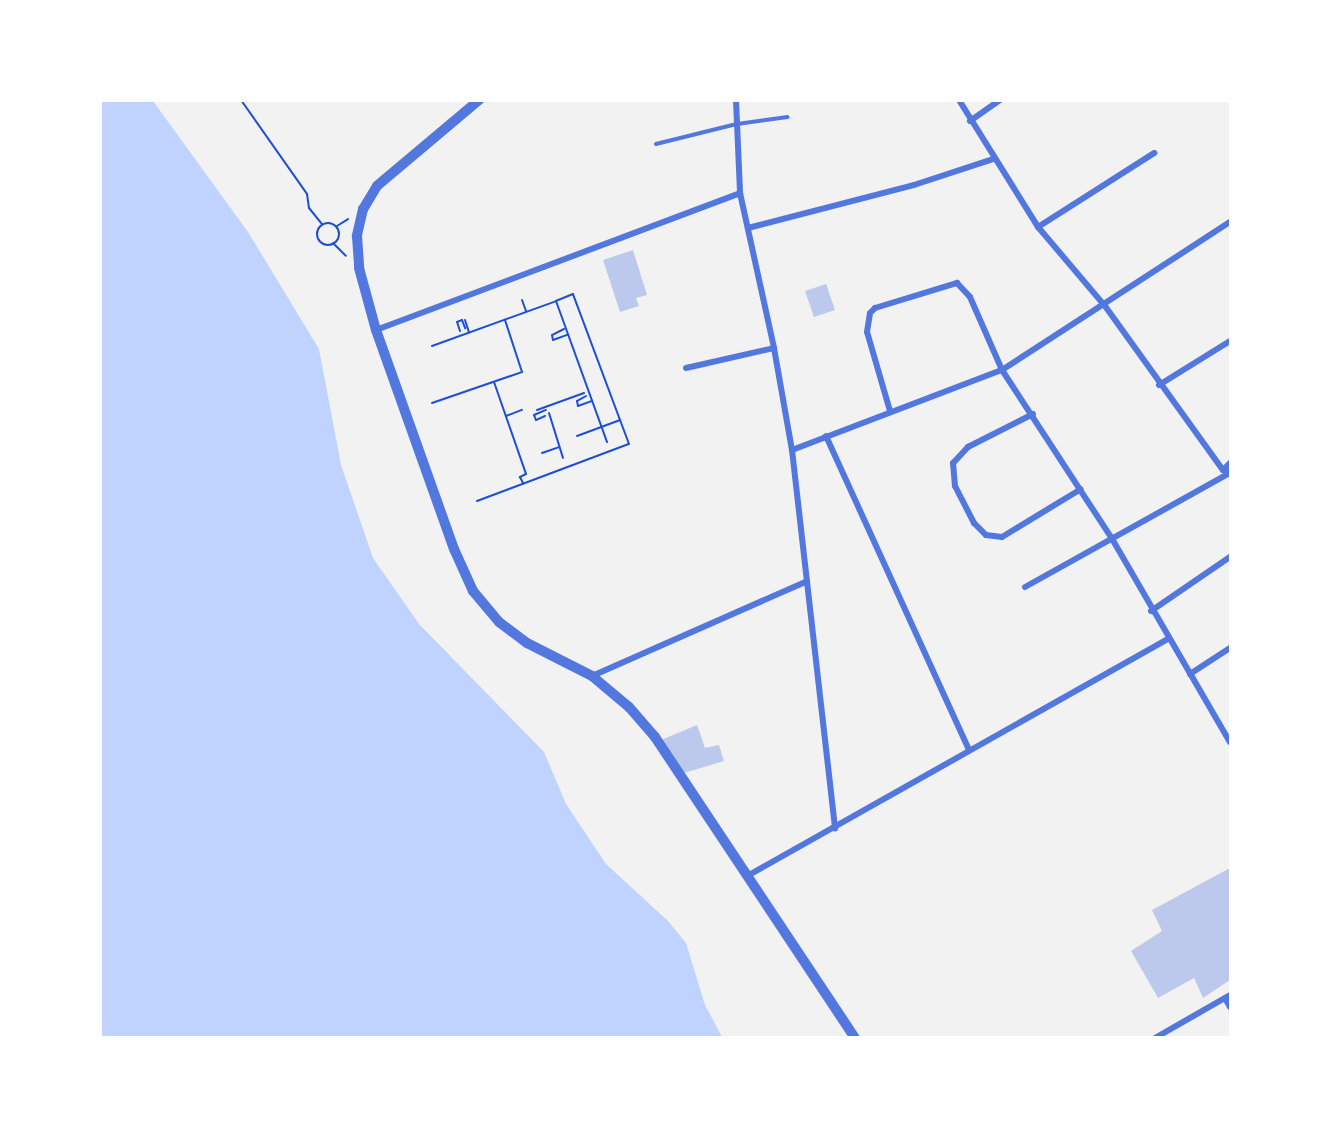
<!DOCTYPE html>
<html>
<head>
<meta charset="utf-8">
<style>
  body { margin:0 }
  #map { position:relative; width:1331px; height:1138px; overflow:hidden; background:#f2f2f2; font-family:"PT Sans",sans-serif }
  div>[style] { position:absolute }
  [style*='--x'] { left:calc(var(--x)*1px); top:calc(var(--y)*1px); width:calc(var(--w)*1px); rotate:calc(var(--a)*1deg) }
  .water>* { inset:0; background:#bfd3fe }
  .building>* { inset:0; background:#bdc9ec }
  .path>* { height:2px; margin:-1px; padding:0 1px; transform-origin:1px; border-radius:1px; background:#1d4ed8 }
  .path>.ring { margin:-1px; padding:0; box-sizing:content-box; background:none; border:2px solid #1d4ed8; border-radius:50% }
  .service>* { height:4px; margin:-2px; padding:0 2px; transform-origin:2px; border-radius:2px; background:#5277de }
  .minor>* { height:6px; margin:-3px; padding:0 3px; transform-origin:3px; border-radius:3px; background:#5277de }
  .tertiary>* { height:10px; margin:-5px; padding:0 5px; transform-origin:5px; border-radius:5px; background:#5277de }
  span { translate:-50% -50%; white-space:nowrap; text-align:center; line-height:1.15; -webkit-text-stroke:4.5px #fff; paint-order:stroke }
  .frame { position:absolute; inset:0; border:102px solid #fff; pointer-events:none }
</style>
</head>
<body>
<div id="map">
  <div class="water">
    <div style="clip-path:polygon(101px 100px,153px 101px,248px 232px,319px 349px,341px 465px,373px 558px,419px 624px,544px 752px,566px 804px,606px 864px,668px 921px,686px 943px,705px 1005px,722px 1037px,101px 1037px)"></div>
  </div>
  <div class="building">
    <div style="clip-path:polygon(633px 250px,647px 295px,636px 298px,639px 306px,620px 312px,603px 260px)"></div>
    <div style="clip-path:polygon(826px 284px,835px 310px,814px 317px,805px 291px)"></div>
    <div style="clip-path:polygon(697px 725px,705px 748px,719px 745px,724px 761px,684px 773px,661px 740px)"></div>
    <div style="clip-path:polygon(1230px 868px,1230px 980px,1203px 998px,1194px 978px,1158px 998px,1131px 951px,1162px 931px,1152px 910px)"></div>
  </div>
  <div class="path">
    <div style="--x:241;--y:100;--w:115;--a:54.9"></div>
    <div style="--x:307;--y:194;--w:14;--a:82"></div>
    <div style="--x:309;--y:208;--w:21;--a:51"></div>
    <div class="ring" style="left:317px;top:223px;width:20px;height:20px"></div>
    <div style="--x:337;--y:226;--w:13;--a:-32"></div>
    <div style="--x:333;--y:243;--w:18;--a:45"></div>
    <div style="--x:522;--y:300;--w:12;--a:70"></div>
    <div style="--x:465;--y:320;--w:13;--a:72"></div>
    <div style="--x:564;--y:329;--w:13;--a:153"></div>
    <div style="--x:552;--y:335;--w:5;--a:79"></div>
    <div style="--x:553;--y:340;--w:15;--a:-20"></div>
    <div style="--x:460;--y:331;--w:9;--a:-108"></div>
    <div style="--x:457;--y:322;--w:5;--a:-22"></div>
    <div style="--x:462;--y:320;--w:9;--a:69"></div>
    <div style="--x:432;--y:346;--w:132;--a:-19.9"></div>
    <div style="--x:556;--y:301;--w:150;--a:70.1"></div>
    <div style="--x:494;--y:382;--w:97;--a:70.8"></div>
    <div style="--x:526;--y:474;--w:7;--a:153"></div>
    <div style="--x:520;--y:477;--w:7;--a:63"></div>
    <div style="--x:586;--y:396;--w:10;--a:151"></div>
    <div style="--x:577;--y:401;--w:5;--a:79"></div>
    <div style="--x:578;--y:406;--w:15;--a:-20"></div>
    <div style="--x:432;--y:403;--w:95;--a:-19"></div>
    <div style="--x:522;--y:372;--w:55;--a:-108.1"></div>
    <div style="--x:537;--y:410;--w:50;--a:-19.9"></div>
    <div style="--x:549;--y:413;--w:47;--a:72.7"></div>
    <div style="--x:506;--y:416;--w:17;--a:-21"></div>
    <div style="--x:545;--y:416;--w:10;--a:156"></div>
    <div style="--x:536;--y:420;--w:5;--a:-112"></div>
    <div style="--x:534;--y:415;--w:13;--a:-23"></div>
    <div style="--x:577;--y:436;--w:46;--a:-20.4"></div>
    <div style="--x:542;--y:453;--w:18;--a:-19"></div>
    <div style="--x:477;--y:501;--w:162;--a:-20.6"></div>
    <div style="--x:629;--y:444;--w:160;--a:-110.5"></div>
    <div style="--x:573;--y:294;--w:18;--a:158"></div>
  </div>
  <div class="service">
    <div style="--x:656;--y:144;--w:83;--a:-13.9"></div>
    <div style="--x:737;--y:124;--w:51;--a:-7.8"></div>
  </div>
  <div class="minor">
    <div style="--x:736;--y:100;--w:93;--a:87.5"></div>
    <div style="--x:740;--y:193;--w:159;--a:77.6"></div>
    <div style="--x:774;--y:348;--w:104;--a:80"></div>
    <div style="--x:792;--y:450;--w:381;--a:83.5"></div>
    <div style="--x:959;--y:100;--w:150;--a:58.1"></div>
    <div style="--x:1038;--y:227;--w:104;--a:49.7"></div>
    <div style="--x:1105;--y:306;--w:202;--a:54.3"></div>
    <div style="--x:1223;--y:470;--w:7;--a:8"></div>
    <div style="--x:970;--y:121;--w:37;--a:-35"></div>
    <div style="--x:1038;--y:227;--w:138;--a:-32.5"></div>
    <div style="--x:748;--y:228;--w:171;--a:-14.5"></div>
    <div style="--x:914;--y:185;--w:83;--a:-18.2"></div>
    <div style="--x:376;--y:330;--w:389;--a:-20.6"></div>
    <div style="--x:686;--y:368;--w:90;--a:-12.8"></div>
    <div style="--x:1159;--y:385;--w:84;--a:-31.8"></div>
    <div style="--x:890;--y:411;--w:82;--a:-106.2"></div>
    <div style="--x:867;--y:332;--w:19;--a:-81"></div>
    <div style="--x:870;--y:313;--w:7;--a:-45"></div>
    <div style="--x:875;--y:308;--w:86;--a:-17"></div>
    <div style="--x:957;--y:283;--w:19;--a:47"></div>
    <div style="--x:970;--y:297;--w:80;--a:66.3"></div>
    <div style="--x:1002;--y:370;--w:199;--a:56.9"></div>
    <div style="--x:1111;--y:537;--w:237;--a:59.9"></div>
    <div style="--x:1033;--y:414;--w:73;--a:153.1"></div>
    <div style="--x:968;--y:447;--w:22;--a:133"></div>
    <div style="--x:953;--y:463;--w:23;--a:85"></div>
    <div style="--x:955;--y:486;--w:42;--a:62.8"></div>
    <div style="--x:974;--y:523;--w:17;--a:45"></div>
    <div style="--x:986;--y:535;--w:16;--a:7"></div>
    <div style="--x:1002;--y:537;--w:92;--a:-31.3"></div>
    <div style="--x:826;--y:436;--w:345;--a:65.5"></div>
    <div style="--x:792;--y:450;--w:225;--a:-20.9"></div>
    <div style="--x:1002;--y:370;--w:272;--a:-33"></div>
    <div style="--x:1223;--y:470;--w:10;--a:-45"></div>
    <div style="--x:1025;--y:587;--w:235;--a:-29.1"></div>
    <div style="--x:1151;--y:611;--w:96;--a:-34.4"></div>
    <div style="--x:1190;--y:674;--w:48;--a:-33"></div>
    <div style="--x:592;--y:676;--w:235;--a:-23.8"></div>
    <div style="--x:749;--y:875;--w:480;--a:-29.4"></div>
    <div style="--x:1225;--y:998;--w:10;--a:61"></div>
    <div style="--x:1155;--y:1038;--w:86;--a:-29.8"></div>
  </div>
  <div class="tertiary">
    <div style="--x:479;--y:100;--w:133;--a:139.9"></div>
    <div style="--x:377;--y:186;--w:27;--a:121"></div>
    <div style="--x:363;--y:209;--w:28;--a:103"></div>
    <div style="--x:357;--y:236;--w:32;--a:86"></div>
    <div style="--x:359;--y:268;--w:64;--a:74.7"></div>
    <div style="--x:376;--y:330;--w:232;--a:70.4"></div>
    <div style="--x:454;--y:549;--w:46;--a:65.7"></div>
    <div style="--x:473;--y:591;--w:40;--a:50"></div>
    <div style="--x:499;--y:622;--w:35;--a:37"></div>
    <div style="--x:527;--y:643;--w:73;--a:26.9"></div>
    <div style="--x:592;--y:676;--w:48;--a:40"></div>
    <div style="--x:629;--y:707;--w:40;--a:49"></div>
    <div style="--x:655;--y:737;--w:361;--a:56.4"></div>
  </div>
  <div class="frame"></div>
</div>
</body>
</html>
